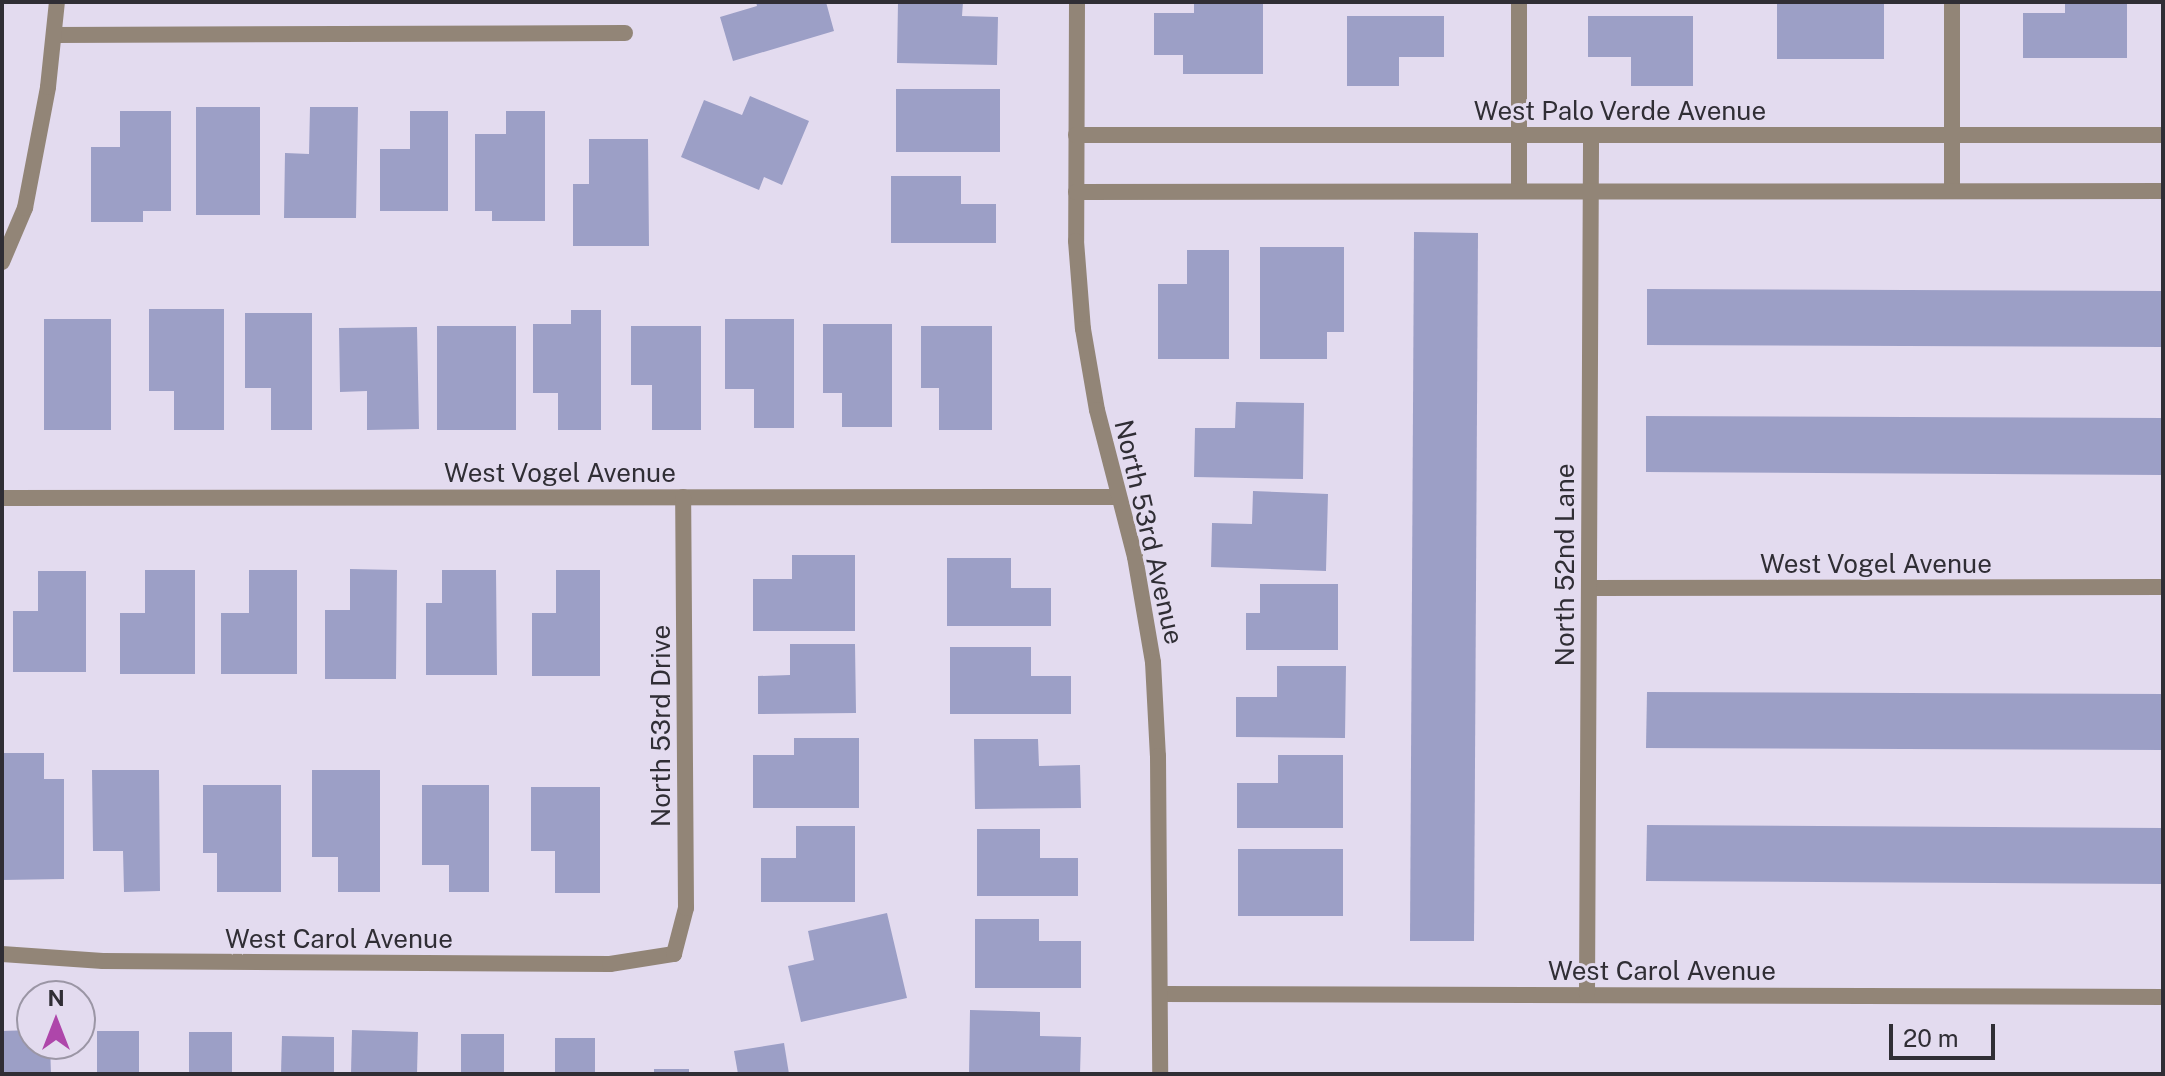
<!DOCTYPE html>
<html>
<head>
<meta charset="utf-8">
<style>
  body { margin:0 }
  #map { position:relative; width:2165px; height:1076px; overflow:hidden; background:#e3dbef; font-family:"Public Sans",sans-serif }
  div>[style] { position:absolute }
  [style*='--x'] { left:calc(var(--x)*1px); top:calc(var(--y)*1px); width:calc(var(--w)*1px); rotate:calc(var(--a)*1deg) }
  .building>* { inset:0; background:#9c9fc6 }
  .minor>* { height:16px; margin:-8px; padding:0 8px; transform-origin:8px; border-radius:8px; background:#928577 }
  .tertiary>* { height:16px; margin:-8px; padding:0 8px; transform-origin:8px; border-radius:8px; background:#928577 }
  span { translate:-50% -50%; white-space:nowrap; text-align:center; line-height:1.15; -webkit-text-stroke:6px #e3dbef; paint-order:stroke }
  .street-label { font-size:26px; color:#302e35 }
  .frame { position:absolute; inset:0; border:4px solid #302e35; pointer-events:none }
  .north { position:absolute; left:16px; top:980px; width:80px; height:80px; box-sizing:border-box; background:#e3dbef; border:2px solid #9b96a5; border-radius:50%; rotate:0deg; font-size:22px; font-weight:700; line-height:32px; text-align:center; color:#302e35 }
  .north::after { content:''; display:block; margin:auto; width:28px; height:36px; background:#ae46aa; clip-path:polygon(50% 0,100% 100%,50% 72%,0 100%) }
  .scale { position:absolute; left:1889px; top:1024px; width:106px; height:36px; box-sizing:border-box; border:4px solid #302e35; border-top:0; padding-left:10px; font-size:24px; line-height:28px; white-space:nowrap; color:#302e35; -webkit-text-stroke:6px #e3dbef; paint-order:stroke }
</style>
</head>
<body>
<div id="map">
  <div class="building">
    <div style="clip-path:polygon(756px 2px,826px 2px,834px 31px,733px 61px,720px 17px,757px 6px)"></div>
    <div style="clip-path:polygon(898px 2px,963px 2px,962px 16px,998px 17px,997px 65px,897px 63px)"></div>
    <div style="clip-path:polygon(1194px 2px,1263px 2px,1263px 74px,1183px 74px,1183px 55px,1154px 55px,1154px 13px,1194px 13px)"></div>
    <div style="clip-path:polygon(1777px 2px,1884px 2px,1884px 59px,1777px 59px)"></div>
    <div style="clip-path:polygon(2065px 2px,2127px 2px,2127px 58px,2023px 58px,2023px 13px,2065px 13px)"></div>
    <div style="clip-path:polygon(1347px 16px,1444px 16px,1444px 57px,1399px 57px,1399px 86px,1347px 86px)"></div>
    <div style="clip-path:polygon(1588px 16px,1693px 16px,1693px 86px,1631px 86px,1631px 57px,1588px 57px)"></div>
    <div style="clip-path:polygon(896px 89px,1000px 89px,1000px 152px,896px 152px)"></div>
    <div style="clip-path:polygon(750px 96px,809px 121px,782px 185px,764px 177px,759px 190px,681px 157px,704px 100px,742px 115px)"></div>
    <div style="clip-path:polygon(196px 107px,260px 107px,260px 215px,196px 215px)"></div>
    <div style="clip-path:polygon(310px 107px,358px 107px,356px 218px,284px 218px,285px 153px,309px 154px)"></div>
    <div style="clip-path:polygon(120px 111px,171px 111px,171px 211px,143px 211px,143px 222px,91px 222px,91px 147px,120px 147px)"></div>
    <div style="clip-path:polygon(410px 111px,448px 111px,448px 211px,380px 211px,380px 149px,410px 149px)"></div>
    <div style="clip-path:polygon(506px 111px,545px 111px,545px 221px,492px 221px,492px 211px,475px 211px,475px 134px,506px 134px)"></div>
    <div style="clip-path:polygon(589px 139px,648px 139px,649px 246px,573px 246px,573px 184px,589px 184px)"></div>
    <div style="clip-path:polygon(891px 176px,961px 176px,961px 204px,996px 204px,996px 243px,891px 243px)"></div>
    <div style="clip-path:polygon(1414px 232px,1478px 233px,1474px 941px,1410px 941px)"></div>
    <div style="clip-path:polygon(1260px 247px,1344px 247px,1344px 332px,1327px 332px,1327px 359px,1260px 359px)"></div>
    <div style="clip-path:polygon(1187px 250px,1229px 250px,1229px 359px,1158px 359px,1158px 284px,1187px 284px)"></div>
    <div style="clip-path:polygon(1647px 289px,2163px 291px,2163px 347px,1647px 345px)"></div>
    <div style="clip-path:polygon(149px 309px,224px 309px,224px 430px,174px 430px,174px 391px,149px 391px)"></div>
    <div style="clip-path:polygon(571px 310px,601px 310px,601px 430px,558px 430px,558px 393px,533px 393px,533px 324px,571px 324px)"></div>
    <div style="clip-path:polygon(245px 313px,312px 313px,312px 430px,271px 430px,271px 388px,245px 388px)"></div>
    <div style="clip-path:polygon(44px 319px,111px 319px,111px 430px,44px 430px)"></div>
    <div style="clip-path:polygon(725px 319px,794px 319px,794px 428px,754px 428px,754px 389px,725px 389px)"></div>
    <div style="clip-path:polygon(823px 324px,892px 324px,892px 427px,842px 427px,842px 393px,823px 393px)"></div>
    <div style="clip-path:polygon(437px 326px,516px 326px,516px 430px,437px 430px)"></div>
    <div style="clip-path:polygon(631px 326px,701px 326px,701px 430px,652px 430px,652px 385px,631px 385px)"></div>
    <div style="clip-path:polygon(921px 326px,992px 326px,992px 430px,939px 430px,939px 388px,921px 388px)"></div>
    <div style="clip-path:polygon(417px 327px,419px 429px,367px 430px,367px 391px,340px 392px,339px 328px)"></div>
    <div style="clip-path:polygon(1236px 402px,1304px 403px,1303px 479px,1194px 477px,1195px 428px,1235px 428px)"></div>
    <div style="clip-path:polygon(1646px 416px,2163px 418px,2163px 475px,1646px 472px)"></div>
    <div style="clip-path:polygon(1253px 491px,1328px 494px,1326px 571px,1211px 567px,1212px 523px,1252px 524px)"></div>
    <div style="clip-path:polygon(792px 555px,855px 555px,855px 631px,753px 631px,753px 579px,792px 579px)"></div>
    <div style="clip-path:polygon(947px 558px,1011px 558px,1011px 588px,1051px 588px,1051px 626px,947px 626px)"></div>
    <div style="clip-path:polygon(350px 569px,397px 570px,396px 679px,325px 679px,325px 610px,350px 610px)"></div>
    <div style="clip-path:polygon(145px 570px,195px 570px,195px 674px,120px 674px,120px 613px,145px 613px)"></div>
    <div style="clip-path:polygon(249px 570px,297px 570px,297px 674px,221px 674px,221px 613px,249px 613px)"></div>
    <div style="clip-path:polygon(442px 570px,496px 570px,497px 675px,426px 675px,426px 603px,442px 603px)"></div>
    <div style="clip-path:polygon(556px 570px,600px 570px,600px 676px,532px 676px,532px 613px,556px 613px)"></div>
    <div style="clip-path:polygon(38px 571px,86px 571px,86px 672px,13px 672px,13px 611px,38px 611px)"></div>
    <div style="clip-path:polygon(1260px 584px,1338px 584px,1338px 650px,1246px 650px,1246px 613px,1260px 613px)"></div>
    <div style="clip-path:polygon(790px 644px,855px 644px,856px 713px,758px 714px,758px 676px,790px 675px)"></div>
    <div style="clip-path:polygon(950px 647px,1031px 647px,1031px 676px,1071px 676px,1071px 714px,950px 714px)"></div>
    <div style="clip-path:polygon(1277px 666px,1346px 666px,1345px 738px,1236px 737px,1236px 697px,1277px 697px)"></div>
    <div style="clip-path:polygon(1647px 692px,2163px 694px,2163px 750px,1646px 748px)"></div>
    <div style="clip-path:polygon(794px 738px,859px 738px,859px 808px,753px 808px,753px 755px,794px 755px)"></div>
    <div style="clip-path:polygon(974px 739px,1038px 739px,1039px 766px,1080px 765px,1081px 808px,975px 809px)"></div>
    <div style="clip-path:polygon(2px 753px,44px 753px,44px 779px,64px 779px,64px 879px,2px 880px)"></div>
    <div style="clip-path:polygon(1278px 755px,1343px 755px,1343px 828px,1237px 828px,1237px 783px,1278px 783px)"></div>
    <div style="clip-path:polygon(92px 770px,159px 770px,160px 891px,124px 892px,123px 851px,93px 851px)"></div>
    <div style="clip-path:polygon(312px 770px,380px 770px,380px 892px,338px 892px,338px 857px,312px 857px)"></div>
    <div style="clip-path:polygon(203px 785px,281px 785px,281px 892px,217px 892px,217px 853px,203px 853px)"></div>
    <div style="clip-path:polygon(422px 785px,489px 785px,489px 892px,449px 892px,449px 865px,422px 865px)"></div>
    <div style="clip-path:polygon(531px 787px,600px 787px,600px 893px,555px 893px,555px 851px,531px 851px)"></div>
    <div style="clip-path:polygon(1647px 825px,2163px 828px,2163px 884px,1646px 881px)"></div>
    <div style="clip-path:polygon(796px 826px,855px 826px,855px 902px,761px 902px,761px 858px,796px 858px)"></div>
    <div style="clip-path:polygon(977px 829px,1040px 829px,1040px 858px,1078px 858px,1078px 896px,977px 896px)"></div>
    <div style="clip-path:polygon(1238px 849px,1343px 849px,1343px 916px,1238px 916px)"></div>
    <div style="clip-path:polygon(887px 913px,907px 998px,801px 1022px,788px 966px,814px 960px,808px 931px)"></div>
    <div style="clip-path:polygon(975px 919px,1039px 919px,1039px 941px,1081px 941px,1081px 988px,975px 988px)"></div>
    <div style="clip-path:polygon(970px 1010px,1040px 1012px,1040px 1036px,1081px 1037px,1080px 1074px,969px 1074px)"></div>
    <div style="clip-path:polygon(32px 1030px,32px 1044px,50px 1044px,51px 1074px,2px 1074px,2px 1031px)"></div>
    <div style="clip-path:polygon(352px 1030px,418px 1032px,417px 1074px,351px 1074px)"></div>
    <div style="clip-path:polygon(97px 1031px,139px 1031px,139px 1074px,97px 1074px)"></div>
    <div style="clip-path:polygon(189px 1032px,232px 1032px,232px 1074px,189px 1074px)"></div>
    <div style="clip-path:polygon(461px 1034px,504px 1034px,504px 1074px,461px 1074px)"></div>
    <div style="clip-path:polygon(282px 1036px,334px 1037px,334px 1074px,281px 1074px)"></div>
    <div style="clip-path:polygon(555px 1038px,595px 1038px,595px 1074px,555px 1074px)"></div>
    <div style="clip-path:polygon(784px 1043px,789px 1074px,738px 1074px,734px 1051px)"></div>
    <div style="clip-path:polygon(654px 1069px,689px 1069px,689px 1074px,654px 1074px)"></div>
  </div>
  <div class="minor">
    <div style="--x:1519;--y:2;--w:189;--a:90"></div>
    <div style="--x:1952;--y:2;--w:189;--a:90"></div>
    <div style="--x:54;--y:35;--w:571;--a:-0.2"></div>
    <div style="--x:2;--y:262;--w:59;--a:-66.9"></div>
    <div style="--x:25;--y:208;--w:123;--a:-79.2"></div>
    <div style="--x:48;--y:87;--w:85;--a:-84"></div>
    <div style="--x:2;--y:498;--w:1116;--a:-0.05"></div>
    <div style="--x:1589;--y:588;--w:574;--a:-0.1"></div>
    <div style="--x:2;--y:954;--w:101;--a:4"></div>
    <div style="--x:103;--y:961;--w:507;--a:0.34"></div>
    <div style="--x:610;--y:964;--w:65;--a:-8.9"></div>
    <div style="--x:674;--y:954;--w:48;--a:-75.4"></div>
    <div style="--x:686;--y:908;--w:411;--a:-90.4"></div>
    <div style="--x:1160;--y:994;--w:1003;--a:0.17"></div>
    <div style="--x:1587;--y:995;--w:860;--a:-89.73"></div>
  </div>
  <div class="tertiary">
    <div style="--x:1077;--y:2;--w:239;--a:90.2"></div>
    <div style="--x:1076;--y:241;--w:88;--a:85.5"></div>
    <div style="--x:1083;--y:329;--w:82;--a:80.2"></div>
    <div style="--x:1097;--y:410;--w:152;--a:75.5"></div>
    <div style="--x:1135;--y:557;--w:107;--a:80.3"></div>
    <div style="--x:1153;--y:662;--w:94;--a:87"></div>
    <div style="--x:1158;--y:756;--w:318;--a:89.6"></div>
    <div style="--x:1076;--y:135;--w:1087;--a:0"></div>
    <div style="--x:1076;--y:192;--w:1087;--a:-0.05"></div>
  </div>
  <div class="street-label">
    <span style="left:1620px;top:111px">West Palo Verde Avenue</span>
    <span style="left:560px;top:473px">West Vogel Avenue</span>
    <span style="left:1149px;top:532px;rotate:77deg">North 53rd Avenue</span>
    <span style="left:1876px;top:564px">West Vogel Avenue</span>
    <span style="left:1565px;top:565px;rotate:-90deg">North 52nd Lane</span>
    <span style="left:661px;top:726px;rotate:-90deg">North 53rd Drive</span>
    <span style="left:339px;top:939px">West Carol Avenue</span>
    <span style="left:1662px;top:971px">West Carol Avenue</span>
  </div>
  <div class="frame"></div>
  <div class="north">N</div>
  <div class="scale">20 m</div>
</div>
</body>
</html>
